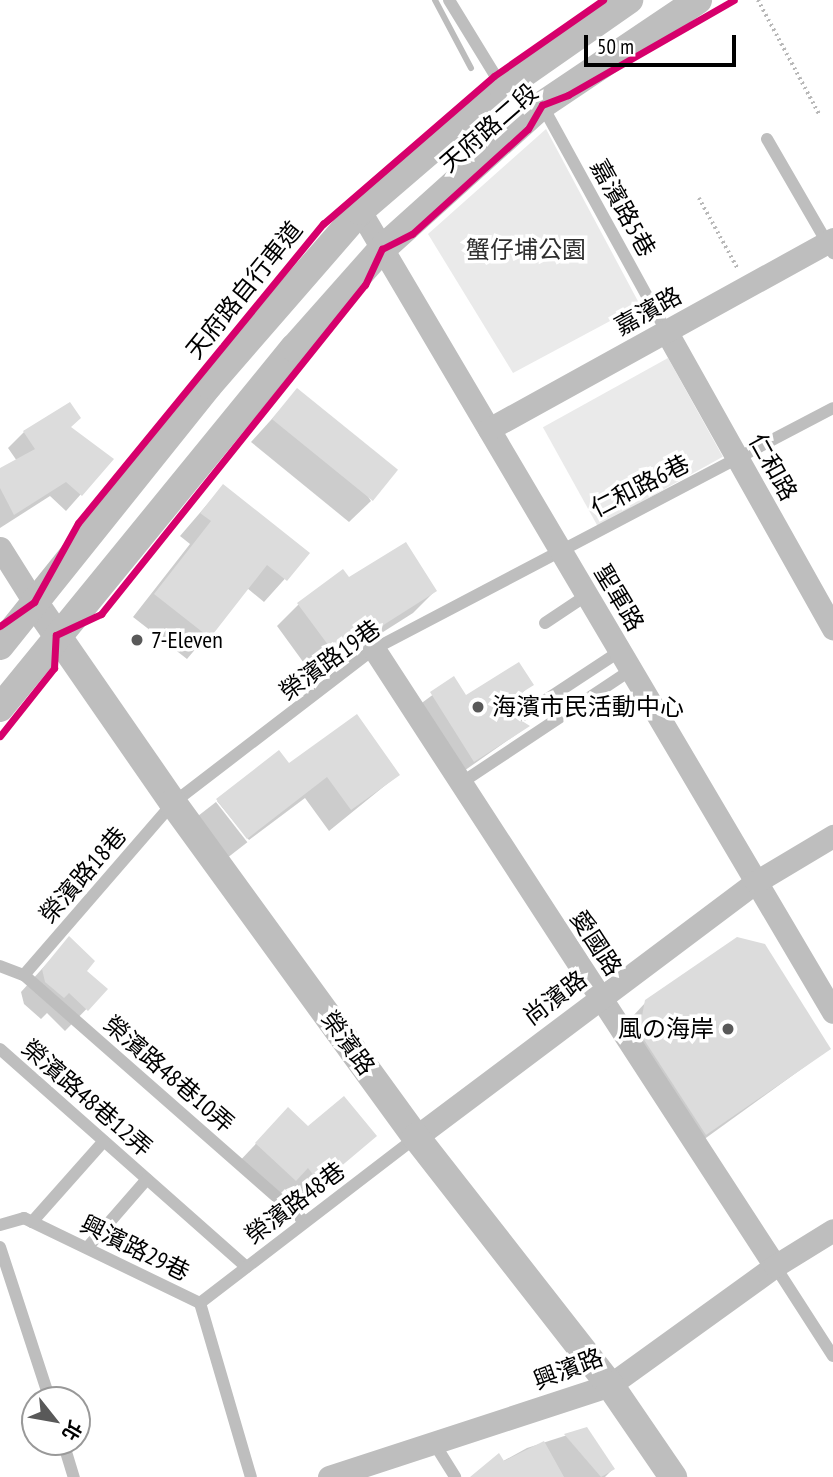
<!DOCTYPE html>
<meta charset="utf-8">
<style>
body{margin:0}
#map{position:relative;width:833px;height:1477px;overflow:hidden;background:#fff;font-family:"PT Sans Narrow","Noto Sans TC","Noto Sans JP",sans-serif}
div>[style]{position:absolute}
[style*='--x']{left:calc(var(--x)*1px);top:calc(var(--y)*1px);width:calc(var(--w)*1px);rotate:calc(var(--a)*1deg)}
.green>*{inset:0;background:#eaeaea;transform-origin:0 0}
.shadow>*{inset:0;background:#0003;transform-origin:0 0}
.stream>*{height:6px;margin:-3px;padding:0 3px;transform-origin:3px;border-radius:3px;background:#bcbcbc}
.building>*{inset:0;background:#dcdcdc;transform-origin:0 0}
.path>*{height:3.5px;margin-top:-1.75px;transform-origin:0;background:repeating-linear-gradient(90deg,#b8b8b8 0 2px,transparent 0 5.5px)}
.service>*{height:12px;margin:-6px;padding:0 6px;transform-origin:6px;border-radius:6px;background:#bebebe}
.minor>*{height:23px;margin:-11.5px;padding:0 11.5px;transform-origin:11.5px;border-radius:11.5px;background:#bebebe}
.tertiary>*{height:28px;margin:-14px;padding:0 14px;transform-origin:14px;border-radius:14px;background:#bebebe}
.cycleway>*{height:7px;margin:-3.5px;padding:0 3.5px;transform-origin:3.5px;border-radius:3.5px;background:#d6006c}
.dots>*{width:19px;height:19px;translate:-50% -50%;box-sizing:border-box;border:4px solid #fff;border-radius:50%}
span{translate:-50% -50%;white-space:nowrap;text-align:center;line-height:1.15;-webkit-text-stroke:7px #fff;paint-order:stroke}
.street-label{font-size:24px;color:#000}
.park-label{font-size:24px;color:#2f2f2f}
.poi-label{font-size:24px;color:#000}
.left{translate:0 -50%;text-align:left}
.right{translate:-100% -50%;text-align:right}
.north{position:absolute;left:21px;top:1386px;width:70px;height:70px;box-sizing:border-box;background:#fff;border:2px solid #999;border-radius:50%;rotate:121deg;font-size:19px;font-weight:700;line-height:28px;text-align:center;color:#000}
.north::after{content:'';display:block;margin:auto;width:24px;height:32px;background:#595959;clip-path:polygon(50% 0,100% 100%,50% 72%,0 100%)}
.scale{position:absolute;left:584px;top:35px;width:152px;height:32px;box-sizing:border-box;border:4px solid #000;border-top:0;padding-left:9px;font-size:21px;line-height:24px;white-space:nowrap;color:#000;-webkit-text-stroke:5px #fff;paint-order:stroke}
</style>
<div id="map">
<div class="green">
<div style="clip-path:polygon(546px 129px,640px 305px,513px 373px,428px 234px)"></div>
<div style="left:668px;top:358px;width:113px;height:143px;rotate:61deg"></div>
</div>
<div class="shadow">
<div style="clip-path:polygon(298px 390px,371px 501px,349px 522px,251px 442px)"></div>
<div style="clip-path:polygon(70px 404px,69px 428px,112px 459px,66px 511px,50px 496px,0 528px,0 470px,17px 461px,8px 448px,24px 432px)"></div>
<div style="clip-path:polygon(223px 486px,308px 553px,264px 602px,247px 588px,187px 659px,133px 617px,190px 544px,180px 536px)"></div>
<div style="clip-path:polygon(349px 579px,435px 591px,413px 613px,361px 646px,317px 681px,277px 626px,298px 605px)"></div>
<div style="clip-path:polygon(454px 679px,466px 698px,532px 684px,513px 701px,517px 708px,513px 720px,527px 727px,461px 773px,419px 705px)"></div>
<div style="clip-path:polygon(279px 753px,289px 766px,398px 775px,329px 831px,305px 798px,249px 840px,217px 801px)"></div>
<div style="left:216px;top:802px;width:51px;height:29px;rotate:52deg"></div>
<div style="clip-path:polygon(69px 939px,85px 971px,106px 989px,65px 1031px,47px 1013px,41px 1019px,24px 1004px,21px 992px)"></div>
<div style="clip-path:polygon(646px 1002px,829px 1049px,692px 1148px,626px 1047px,632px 1017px)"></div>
<div style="clip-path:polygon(308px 1128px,375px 1136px,297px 1204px,285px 1189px,273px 1201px,235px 1166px,267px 1132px)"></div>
<div style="clip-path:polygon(586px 1429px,613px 1469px,605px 1477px,474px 1477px,527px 1448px)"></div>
</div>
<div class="stream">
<div style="--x:435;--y:0;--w:77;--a:62.1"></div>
</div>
<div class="building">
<div style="left:297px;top:388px;width:130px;height:40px;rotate:39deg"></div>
<div style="clip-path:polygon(70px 402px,81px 418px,71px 427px,114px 459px,82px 496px,66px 482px,14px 515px,0 488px,0 468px,35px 449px,23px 431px)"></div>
<div style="clip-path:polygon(223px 484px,310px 553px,287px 581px,267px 565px,210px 638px,154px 594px,211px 521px,200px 513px)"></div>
<div style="clip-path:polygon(406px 542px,437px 591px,385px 624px,340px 661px,297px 603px,343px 569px,349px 577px)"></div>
<div style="clip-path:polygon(519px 662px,534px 685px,513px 698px,519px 707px,514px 716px,530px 726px,474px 762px,430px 692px,454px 676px,466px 695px)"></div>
<div style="clip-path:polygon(357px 714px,400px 775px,351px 810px,327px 777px,247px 839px,216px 799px,279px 750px,289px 763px)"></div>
<div style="clip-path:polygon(69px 936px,95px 961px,87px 971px,108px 989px,88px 1011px,69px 993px,64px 998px,45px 982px,42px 969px)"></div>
<div style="clip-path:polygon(737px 937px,765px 944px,831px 1049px,706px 1135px,639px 1032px,645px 1000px)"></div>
<div style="clip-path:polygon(344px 1096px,377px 1136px,320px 1184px,308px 1168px,296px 1181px,255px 1143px,288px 1107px,308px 1126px)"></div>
<div style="clip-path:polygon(587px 1427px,615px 1469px,601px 1477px,564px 1434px)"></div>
<div style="clip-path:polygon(544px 1441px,564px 1477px,470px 1477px,499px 1453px,504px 1461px)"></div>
</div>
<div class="path">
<div style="--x:758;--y:0;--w:129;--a:61.8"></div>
<div style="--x:699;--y:198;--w:81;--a:61.2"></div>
</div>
<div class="service">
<div style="--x:449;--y:0;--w:103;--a:58.5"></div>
<div style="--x:542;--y:105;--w:258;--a:61.2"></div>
<div style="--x:767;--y:139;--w:132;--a:59.9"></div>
<div style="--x:545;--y:623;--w:50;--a:-33.7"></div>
<div style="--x:523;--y:715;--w:116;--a:-33.4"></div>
<div style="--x:461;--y:783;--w:204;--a:-33.6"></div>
<div style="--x:0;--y:966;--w:26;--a:21"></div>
<div style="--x:24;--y:975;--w:374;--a:41.3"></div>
<div style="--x:24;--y:975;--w:228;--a:-49.1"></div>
<div style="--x:173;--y:803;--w:253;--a:-37.5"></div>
<div style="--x:374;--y:649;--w:518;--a:-27.7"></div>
<div style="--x:0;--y:1049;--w:329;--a:41.5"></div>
<div style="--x:32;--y:1222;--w:108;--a:-48.4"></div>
<div style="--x:0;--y:1225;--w:25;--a:-16"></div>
<div style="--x:24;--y:1218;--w:195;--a:25.8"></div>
<div style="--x:200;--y:1303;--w:181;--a:73.7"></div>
<div style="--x:0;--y:1247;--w:161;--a:71.9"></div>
<div style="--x:87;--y:1248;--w:91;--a:-49"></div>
<div style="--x:775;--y:1266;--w:107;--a:57.2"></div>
<div style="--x:200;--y:1303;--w:272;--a:-37.5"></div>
<div style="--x:63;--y:1442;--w:37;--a:73"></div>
<div style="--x:434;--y:1443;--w:40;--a:58"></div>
</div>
<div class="minor">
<div style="--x:360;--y:211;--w:930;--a:59.44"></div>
<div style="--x:666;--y:331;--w:341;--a:60.7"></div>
<div style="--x:489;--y:429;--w:393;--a:-28.9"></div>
<div style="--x:0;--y:548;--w:64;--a:57.8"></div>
<div style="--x:374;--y:649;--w:736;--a:56.98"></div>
<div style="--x:416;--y:1137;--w:425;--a:-36.9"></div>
<div style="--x:756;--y:882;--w:90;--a:-30.9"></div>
<div style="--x:329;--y:1477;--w:296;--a:-18.1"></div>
<div style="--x:610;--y:1385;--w:203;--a:-35.8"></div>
<div style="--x:775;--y:1266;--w:68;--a:-31.8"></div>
</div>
<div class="tertiary">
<div style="--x:34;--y:602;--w:244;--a:55.3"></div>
<div style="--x:173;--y:803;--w:413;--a:54"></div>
<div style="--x:416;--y:1137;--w:315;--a:52"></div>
<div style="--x:610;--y:1385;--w:112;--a:55.6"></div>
<div style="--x:0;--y:646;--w:334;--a:-51.3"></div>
<div style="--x:209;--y:385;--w:230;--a:-49"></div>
<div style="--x:360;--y:211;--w:189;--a:-40.7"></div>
<div style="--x:503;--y:88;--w:154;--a:-34.9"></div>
<div style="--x:0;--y:708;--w:465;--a:-50.8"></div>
<div style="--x:294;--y:348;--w:132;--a:-48.4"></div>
<div style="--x:382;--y:249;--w:215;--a:-42"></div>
<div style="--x:542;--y:105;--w:188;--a:-33.9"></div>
</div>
<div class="cycleway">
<div style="--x:0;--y:626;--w:42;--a:-35.2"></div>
<div style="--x:34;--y:602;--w:90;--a:-60.9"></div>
<div style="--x:78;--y:523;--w:387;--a:-50.7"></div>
<div style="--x:323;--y:224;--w:226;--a:-40.9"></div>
<div style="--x:494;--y:76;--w:133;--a:-34.9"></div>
<div style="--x:0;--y:736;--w:87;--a:-51.5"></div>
<div style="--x:54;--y:668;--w:33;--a:-87"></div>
<div style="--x:56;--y:635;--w:50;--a:-25"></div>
<div style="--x:101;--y:614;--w:422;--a:-51.3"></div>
<div style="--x:365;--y:285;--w:40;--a:-65"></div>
<div style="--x:382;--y:249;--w:34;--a:-27"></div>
<div style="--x:412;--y:234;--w:156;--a:-42.2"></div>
<div style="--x:528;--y:129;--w:28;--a:-60"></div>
<div style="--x:542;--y:105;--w:28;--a:-21"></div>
<div style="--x:568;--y:95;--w:191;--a:-29.8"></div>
</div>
<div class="dots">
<div style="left:137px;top:640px;background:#595959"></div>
<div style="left:478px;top:707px;background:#595959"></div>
<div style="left:728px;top:1029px;background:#595959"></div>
</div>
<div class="street-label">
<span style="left:489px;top:128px;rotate:-41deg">天府路二段</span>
<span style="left:623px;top:208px;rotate:61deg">嘉濱路5巷</span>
<span style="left:244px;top:290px;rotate:-51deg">天府路自行車道</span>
<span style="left:648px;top:311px;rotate:-29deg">嘉濱路</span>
<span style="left:773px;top:467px;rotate:61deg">仁和路</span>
<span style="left:640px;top:486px;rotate:-27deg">仁和路6巷</span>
<span style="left:619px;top:598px;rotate:59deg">聖軍路</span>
<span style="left:330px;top:660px;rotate:-36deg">榮濱路19巷</span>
<span style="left:83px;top:875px;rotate:-49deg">榮濱路18巷</span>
<span style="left:596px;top:943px;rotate:57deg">愛國路</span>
<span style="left:555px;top:998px;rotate:-37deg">尚濱路</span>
<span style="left:348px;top:1043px;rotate:54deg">榮濱路</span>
<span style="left:169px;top:1074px;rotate:41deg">榮濱路48巷10弄</span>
<span style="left:87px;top:1098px;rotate:41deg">榮濱路48巷12弄</span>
<span style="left:295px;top:1203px;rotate:-37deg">榮濱路48巷</span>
<span style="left:135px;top:1248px;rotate:26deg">興濱路29巷</span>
<span style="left:568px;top:1369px;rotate:-21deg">興濱路</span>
</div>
<div class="park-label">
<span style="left:526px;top:250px">蟹仔埔公園</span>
</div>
<div class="poi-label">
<span class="left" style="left:151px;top:640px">7-Eleven</span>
<span class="left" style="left:492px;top:707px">海濱市民活動中心</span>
<span class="right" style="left:714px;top:1029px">風の海岸</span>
</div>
<div class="north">北</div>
<div class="scale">50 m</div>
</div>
